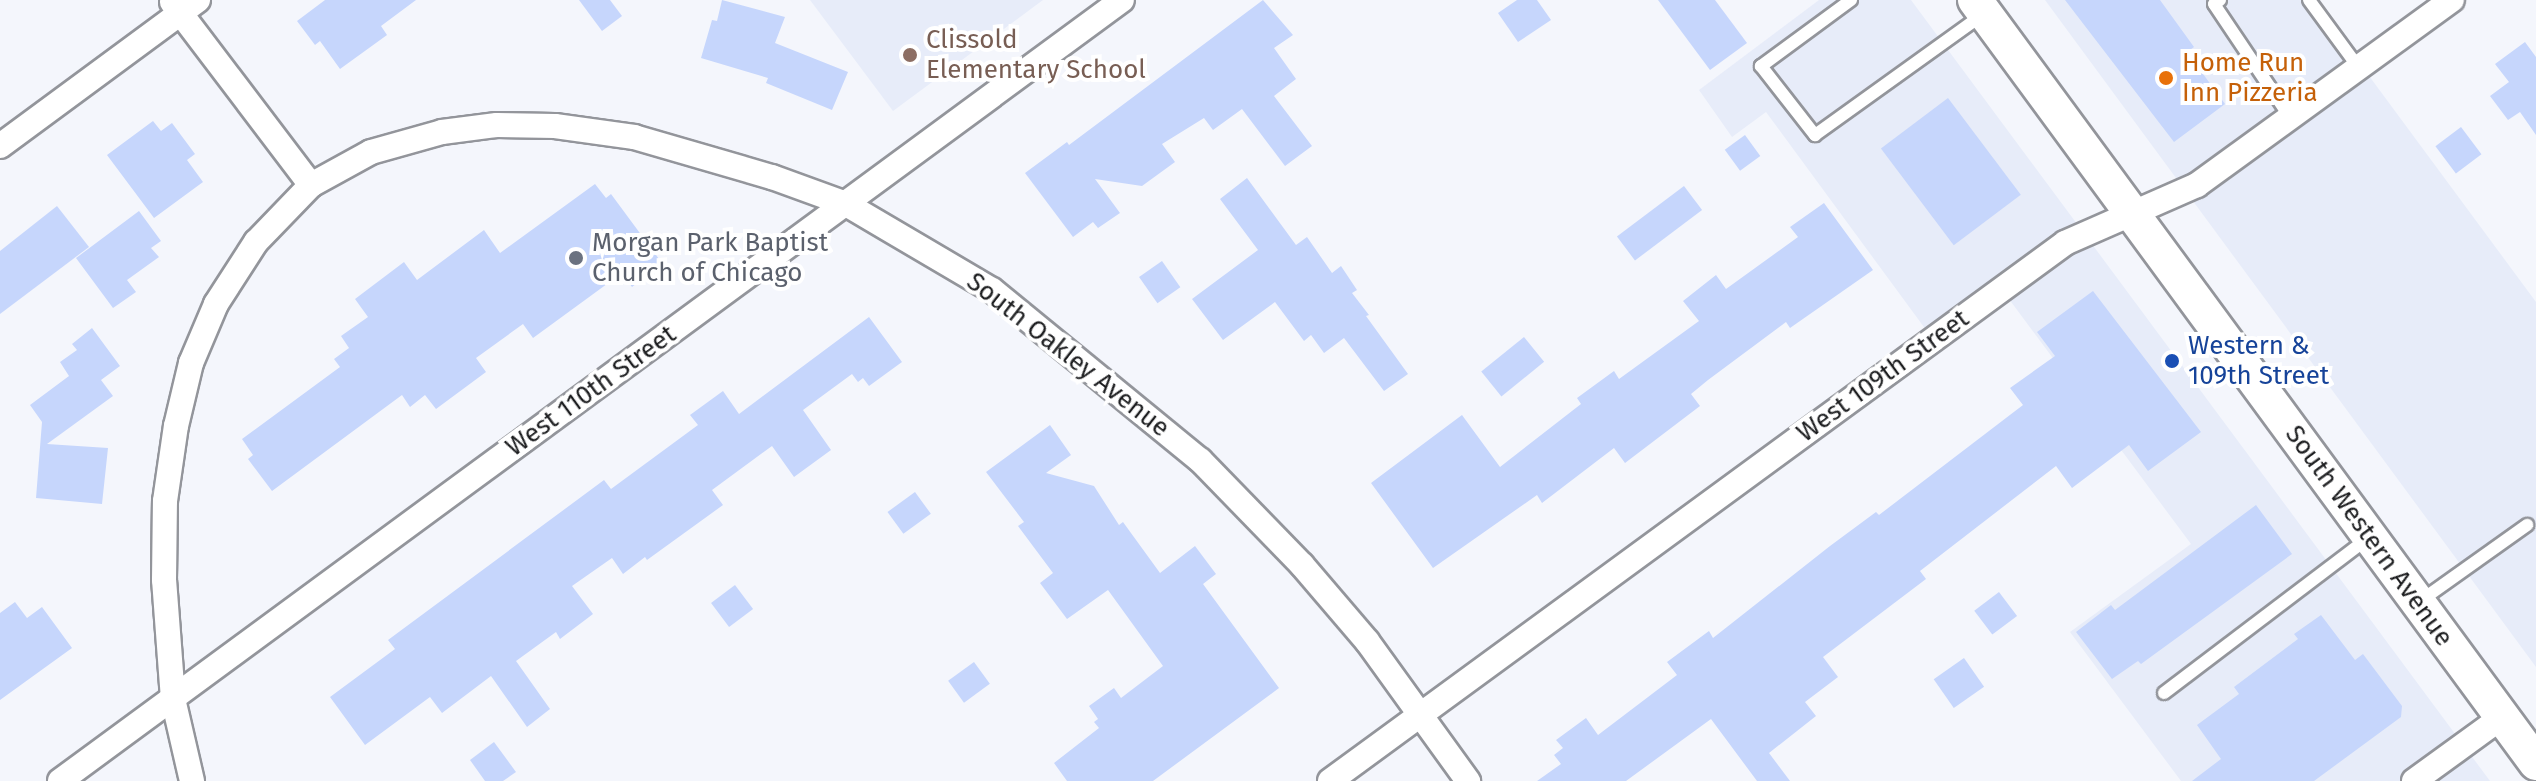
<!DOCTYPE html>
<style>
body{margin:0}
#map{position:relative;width:2536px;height:781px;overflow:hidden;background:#f4f6fc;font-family:"Fira Sans",sans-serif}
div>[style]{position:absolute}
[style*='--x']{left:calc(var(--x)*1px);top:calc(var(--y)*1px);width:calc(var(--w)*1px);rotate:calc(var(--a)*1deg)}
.built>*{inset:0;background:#e7ecf9}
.building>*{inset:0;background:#c6d6fc;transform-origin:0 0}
.roads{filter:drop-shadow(2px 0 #93959b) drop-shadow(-2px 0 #93959b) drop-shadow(0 2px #93959b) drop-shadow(0 -2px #93959b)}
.service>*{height:12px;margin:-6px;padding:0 6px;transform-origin:6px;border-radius:6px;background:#fff}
.minor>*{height:24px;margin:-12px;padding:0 12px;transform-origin:12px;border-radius:12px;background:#fff}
.secondary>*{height:34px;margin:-17px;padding:0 17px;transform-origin:17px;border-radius:17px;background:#fff}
.dots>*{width:22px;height:22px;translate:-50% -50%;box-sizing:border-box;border:4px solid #fff;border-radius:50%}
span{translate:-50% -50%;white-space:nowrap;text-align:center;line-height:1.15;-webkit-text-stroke:8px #fff;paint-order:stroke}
.education-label{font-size:26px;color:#785e54}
.left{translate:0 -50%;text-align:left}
.food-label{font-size:26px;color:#c56008}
.worship-label{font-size:26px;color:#5b616d}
.transit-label{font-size:26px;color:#164399}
.street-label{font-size:26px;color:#1c1d1f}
</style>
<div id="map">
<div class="built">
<div style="clip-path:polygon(810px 0,1043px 0,893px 111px)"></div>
<div style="clip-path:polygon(1819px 0,1911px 0,2490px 781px,2181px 781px,2070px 632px,2191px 544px,2000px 287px,1932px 338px,1766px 112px,1732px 137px,1699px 90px)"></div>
<div style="clip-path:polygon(2045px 0,2313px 0,2536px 302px,2536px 667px)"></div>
</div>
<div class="building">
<div style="clip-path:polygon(325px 0,416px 0,381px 26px,387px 35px,340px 69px,320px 41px,315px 45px,297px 21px)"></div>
<div style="clip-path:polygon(579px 0,610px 0,622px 16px,602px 31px)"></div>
<div style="clip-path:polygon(722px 0,785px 17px,775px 43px,848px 72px,832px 110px,766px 83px,768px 78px,701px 58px,712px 20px,717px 21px)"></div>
<div style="clip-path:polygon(1263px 0,1293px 35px,1274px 48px,1296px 79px,1274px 96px,1312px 146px,1285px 166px,1242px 109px,1213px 130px,1204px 118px,1162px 144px,1175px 162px,1142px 186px,1095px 179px,1120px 213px,1098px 228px,1093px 222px,1073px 237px,1025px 173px,1067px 142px,1069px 145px)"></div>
<div style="clip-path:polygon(1517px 0,1537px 0,1551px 20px,1518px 42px,1498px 13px)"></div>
<div style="clip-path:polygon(1658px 0,1715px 0,1747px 43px,1710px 70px)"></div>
<div style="clip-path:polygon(2065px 0,2160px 0,2194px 47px,2187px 52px,2225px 104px,2174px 142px)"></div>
<div style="clip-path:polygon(2525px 42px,2536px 57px,2536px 135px,2520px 112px,2508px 120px,2490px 96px,2509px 82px,2495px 64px)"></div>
<div style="left:1948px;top:98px;width:121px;height:84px;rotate:53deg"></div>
<div style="clip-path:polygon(153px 121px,161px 131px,172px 123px,195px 154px,187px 160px,203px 182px,154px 218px,107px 155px)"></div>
<div style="left:2461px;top:127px;width:34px;height:32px;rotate:53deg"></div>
<div style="left:1745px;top:135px;width:26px;height:25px;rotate:54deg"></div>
<div style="clip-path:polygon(1247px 178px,1296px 245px,1307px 237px,1332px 273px,1341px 266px,1357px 290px,1352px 293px,1369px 315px,1366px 316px,1408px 374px,1384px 391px,1344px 338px,1324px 353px,1311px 335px,1304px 341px,1275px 302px,1223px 340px,1192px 299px,1258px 250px,1220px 199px)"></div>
<div style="clip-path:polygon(595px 184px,606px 198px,611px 194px,662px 263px,632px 287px,622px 273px,533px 338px,523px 324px,476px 358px,486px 372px,436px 409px,425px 395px,410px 407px,402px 395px,272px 491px,248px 459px,253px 455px,242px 439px,340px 367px,334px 359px,349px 348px,341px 336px,368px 317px,355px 299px,404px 262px,417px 280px,484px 230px,500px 253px)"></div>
<div style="left:1684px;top:186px;width:30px;height:84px;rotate:53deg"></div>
<div style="clip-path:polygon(1824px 203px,1873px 270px,1790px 328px,1786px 322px,1708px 380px,1691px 394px,1700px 406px,1625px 463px,1614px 448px,1542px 503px,1537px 495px,1433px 568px,1371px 483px,1462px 415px,1500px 467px,1581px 404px,1577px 398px,1614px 371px,1619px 379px,1699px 321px,1683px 301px,1716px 275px,1726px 289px,1798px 237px,1790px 227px)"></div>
<div style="clip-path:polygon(57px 206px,89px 247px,0 314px,0 251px)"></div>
<div style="clip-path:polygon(139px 211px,161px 241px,151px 248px,159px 257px,127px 280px,136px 292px,113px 308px,76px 258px)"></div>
<div style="left:1162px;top:261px;width:32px;height:28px;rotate:55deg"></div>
<div style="clip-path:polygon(2093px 291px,2201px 432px,2148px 471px,2129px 445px,2072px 488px,2056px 466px,1920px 571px,1926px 579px,1823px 657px,1838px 677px,1805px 702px,1816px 716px,1769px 753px,1790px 781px,1757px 781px,1711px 719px,1626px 781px,1537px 781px,1561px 764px,1554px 755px,1563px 748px,1556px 740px,1586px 718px,1598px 735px,1677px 675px,1667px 662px,1709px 631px,1713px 638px,1830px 546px,1876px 512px,1879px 515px,2023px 405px,2010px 388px,2055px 356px,2037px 332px)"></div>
<div style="clip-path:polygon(869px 317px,902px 362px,869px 386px,863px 378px,858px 382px,852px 374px,803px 410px,831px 450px,794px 477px,772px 446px,712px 490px,723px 505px,647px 560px,645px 557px,623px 574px,612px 558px,572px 586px,593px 614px,560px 639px,556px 632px,516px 661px,550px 709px,527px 727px,491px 676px,442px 713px,430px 697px,365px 745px,330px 697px,395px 649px,388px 640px,604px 480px,611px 489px,698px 425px,690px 415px,723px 391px,739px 414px)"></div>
<div style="clip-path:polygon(92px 328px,120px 366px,101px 380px,113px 396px,47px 444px,108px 448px,102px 504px,36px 498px,42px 422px,30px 405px,69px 376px,60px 362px,77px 350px,72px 344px)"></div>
<div style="left:1524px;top:337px;width:32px;height:55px;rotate:51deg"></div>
<div style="clip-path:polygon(1050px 425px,1071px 455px,1046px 473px,1094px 486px,1119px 525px,1123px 522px,1160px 573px,1195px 546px,1216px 574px,1203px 584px,1279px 688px,1153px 781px,1067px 781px,1054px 763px,1099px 728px,1094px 722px,1098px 719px,1089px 706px,1114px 688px,1121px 698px,1163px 666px,1108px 590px,1067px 619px,1040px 583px,1053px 573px,1018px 526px,1024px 522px,986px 472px)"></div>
<div style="left:915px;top:492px;width:27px;height:34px;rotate:54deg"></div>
<div style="clip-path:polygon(2256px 505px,2292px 554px,2141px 664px,2138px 661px,2112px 679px,2076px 632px,2111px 605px,2115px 610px)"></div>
<div style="left:735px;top:585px;width:30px;height:30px;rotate:53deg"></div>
<div style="left:1999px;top:592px;width:30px;height:31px;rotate:53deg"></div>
<div style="clip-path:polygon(15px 602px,27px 618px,42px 607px,72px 648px,0 700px,0 613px)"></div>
<div style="clip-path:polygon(2321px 615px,2355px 660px,2363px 654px,2402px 706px,2401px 717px,2314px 781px,2192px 781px,2221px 759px,2197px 725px,2239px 694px,2234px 687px,2298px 639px,2294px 634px)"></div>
<div style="left:1964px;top:658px;width:35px;height:37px;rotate:55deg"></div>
<div style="left:974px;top:662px;width:27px;height:32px;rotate:54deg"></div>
<div style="clip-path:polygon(494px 742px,516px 772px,503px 781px,485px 781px,470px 760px)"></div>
</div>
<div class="roads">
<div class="service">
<div style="--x:1851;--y:0;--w:112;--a:143.7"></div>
<div style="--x:1761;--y:66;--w:88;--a:52"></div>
<div style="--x:1815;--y:135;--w:206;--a:-35.7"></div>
<div style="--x:2220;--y:0;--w:7;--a:146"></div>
<div style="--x:2214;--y:4;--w:136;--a:56.1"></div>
<div style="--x:2309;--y:0;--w:84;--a:53.7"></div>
<div style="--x:2419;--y:602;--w:133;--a:-35.5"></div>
<div style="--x:2164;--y:693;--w:255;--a:-37.2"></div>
</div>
<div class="minor">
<div style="--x:172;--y:2;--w:230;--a:52.8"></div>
<div style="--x:0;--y:146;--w:246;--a:-36.4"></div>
<div style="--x:60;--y:781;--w:1318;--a:-36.33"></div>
<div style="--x:192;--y:781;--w:84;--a:-103"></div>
<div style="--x:173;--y:699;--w:119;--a:-94.3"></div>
<div style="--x:164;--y:580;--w:79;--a:-89.3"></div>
<div style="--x:165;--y:501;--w:76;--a:-81.7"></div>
<div style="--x:176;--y:426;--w:65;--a:-76.6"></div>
<div style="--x:191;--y:363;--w:64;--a:-67"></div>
<div style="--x:216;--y:304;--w:74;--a:-57.2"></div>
<div style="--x:256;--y:242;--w:79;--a:-46"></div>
<div style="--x:311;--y:185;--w:68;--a:-28.8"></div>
<div style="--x:371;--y:152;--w:74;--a:-15.7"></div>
<div style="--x:442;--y:132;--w:55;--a:-7.3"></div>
<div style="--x:497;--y:125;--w:58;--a:1"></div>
<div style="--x:555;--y:126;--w:80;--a:7.9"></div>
<div style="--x:634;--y:137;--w:144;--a:16.2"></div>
<div style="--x:772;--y:177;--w:79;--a:20"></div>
<div style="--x:846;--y:204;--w:169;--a:30.5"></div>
<div style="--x:992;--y:290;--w:269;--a:39.3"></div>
<div style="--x:1200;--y:460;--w:146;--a:45.8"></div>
<div style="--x:1302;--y:565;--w:100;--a:49.5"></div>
<div style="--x:1367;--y:641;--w:173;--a:54.2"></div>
<div style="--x:1330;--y:781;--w:911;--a:-36.2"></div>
<div style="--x:2065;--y:243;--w:144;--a:-23.7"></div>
<div style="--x:2197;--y:185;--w:315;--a:-36"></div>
<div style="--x:2414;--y:781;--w:109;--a:-36"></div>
</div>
<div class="secondary">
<div style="--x:1975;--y:0;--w:947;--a:53.67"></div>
</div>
</div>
<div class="dots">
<div style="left:910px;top:55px;background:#8d6e63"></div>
<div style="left:2166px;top:78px;background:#e8710a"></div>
<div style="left:576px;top:258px;background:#6b7280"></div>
<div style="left:2172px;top:361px;background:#1a4fb4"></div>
</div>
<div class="education-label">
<span class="left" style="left:926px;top:55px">Clissold<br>Elementary School</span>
</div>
<div class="food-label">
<span class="left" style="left:2182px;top:78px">Home Run<br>Inn Pizzeria</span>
</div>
<div class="worship-label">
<span class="left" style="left:592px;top:258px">Morgan Park Baptist<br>Church of Chicago</span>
</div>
<div class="transit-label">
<span class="left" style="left:2188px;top:361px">Western &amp;<br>109th Street</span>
</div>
<div class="street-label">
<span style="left:1068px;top:355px;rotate:38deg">South Oakley Avenue</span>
<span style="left:1883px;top:376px;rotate:-36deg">West 109th Street</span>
<span style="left:591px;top:391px;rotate:-36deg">West 110th Street</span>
<span style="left:2369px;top:536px;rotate:54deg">South Western Avenue</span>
</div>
</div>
